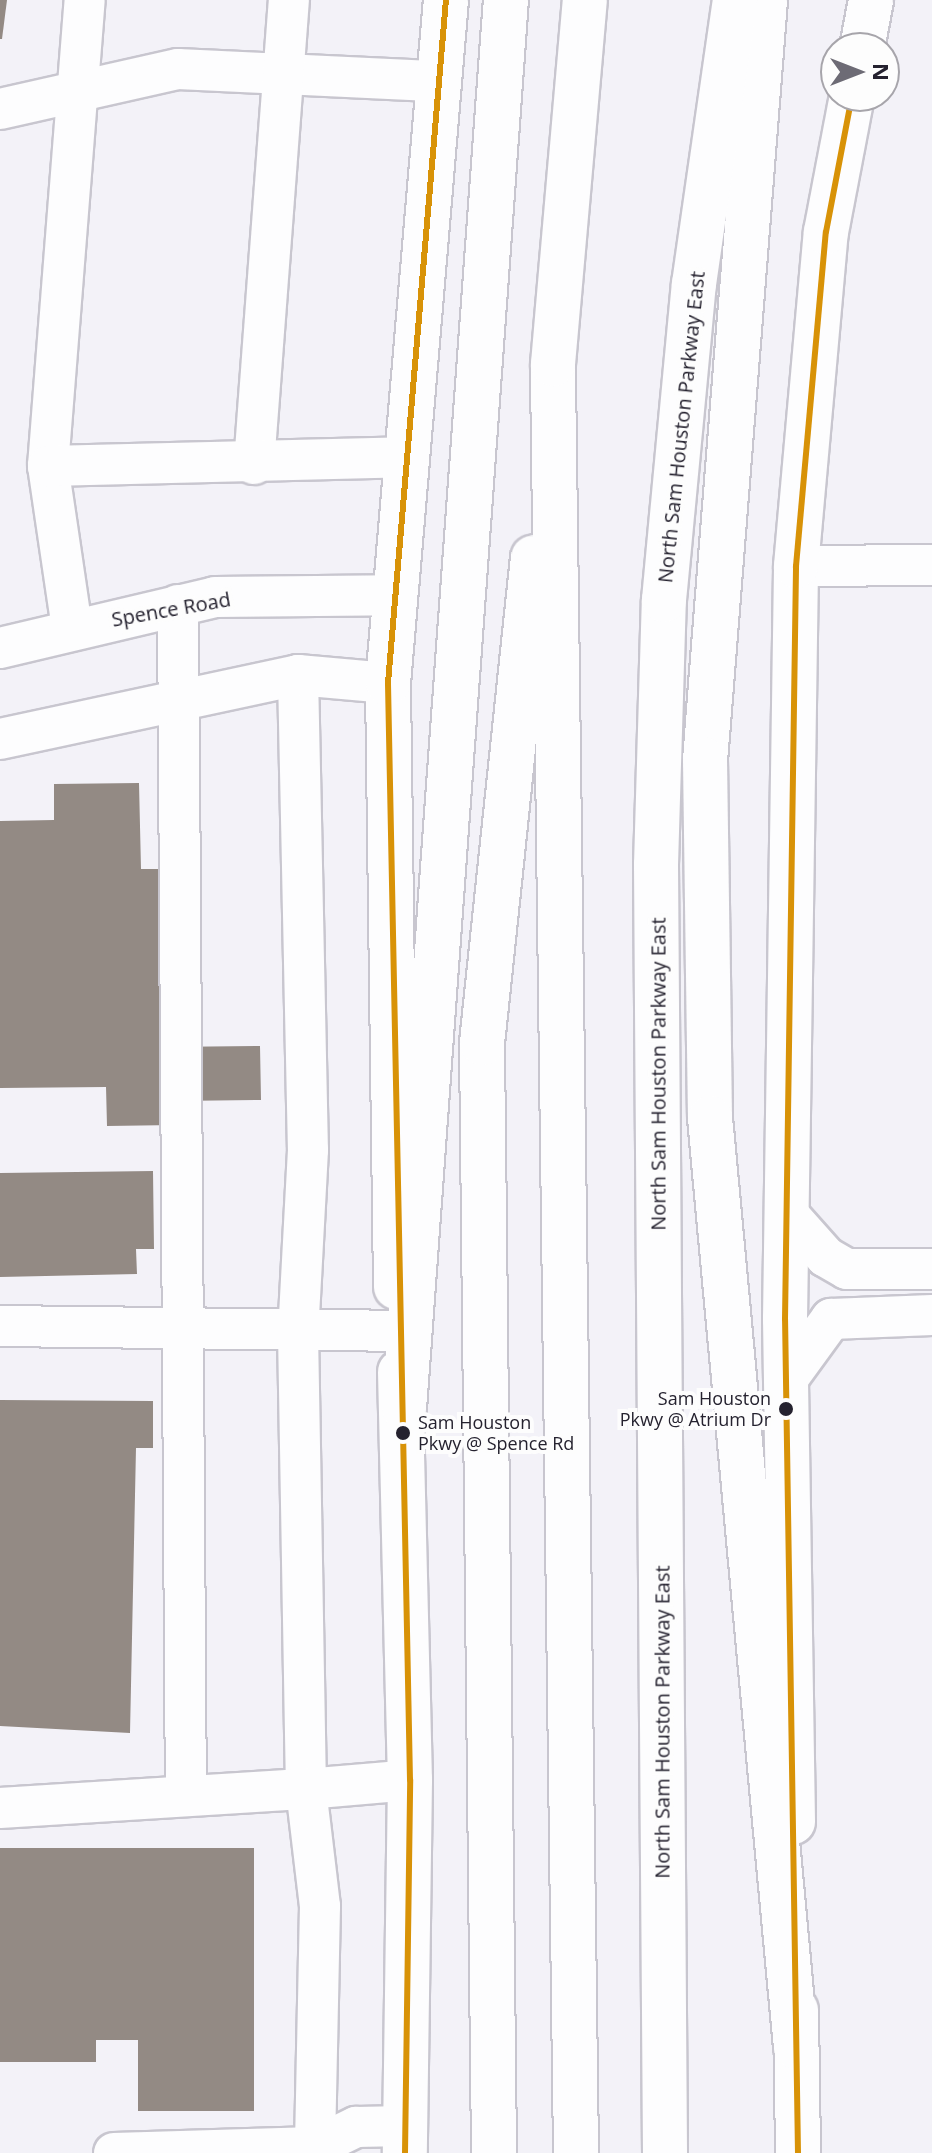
<!DOCTYPE html>
<style>
body{margin:0}
#map{position:relative;width:932px;height:2153px;overflow:hidden;background:#f3f2f8;font-family:"Open Sans",sans-serif}
div>[style]{position:absolute}
[style*='--x']{left:calc(var(--x)*1px);top:calc(var(--y)*1px);width:calc(var(--w)*1px);rotate:calc(var(--a)*1deg)}
.building>*{inset:0;background:#938a84}
.roads{filter:drop-shadow(2px 0 #c8c6cf) drop-shadow(-2px 0 #c8c6cf) drop-shadow(0 2px #c8c6cf) drop-shadow(0 -2px #c8c6cf)}
.minor>*{height:40px;margin:-20px;padding:0 20px;transform-origin:20px;border-radius:20px;background:#fdfdfe}
.major>*{height:44px;margin:-22px;padding:0 22px;transform-origin:22px;border-radius:22px;background:#fdfdfe}
.highway>*{height:44px;margin:-22px;padding:0 22px;transform-origin:22px;border-radius:22px;background:#fdfdfe}
.bus-1>*{height:6px;margin:-3px;padding:0 3px;transform-origin:3px;border-radius:3px;background:#d89207}
.dots>*{width:22px;height:22px;translate:-50% -50%;box-sizing:border-box;border:4px solid #fdfdfd;border-radius:50%}
span{translate:-50% -50%;white-space:nowrap;text-align:center;line-height:1.15;-webkit-text-stroke:8px #fdfdfd;paint-order:stroke}
.bus-label{font-size:18px;color:#25222f}
.right{translate:-100% -50%;text-align:right}
.left{translate:0 -50%;text-align:left}
.street-label{font-size:20px;color:#25222f}
.north{position:absolute;left:820px;top:32px;width:80px;height:80px;box-sizing:border-box;background:#fdfdfd;border:2px solid #a7a5ab;border-radius:50%;rotate:90deg;font-size:22px;font-weight:700;line-height:32px;text-align:center;color:#25222f}
.north::after{content:'';display:block;margin:auto;width:28px;height:36px;background:#6d6b75;clip-path:polygon(50% 0,100% 100%,50% 72%,0 100%)}
</style>
<div id="map">
<div class="building">
<div style="clip-path:polygon(0 0,7px 0,2px 39px,0 39px)"></div>
<div style="clip-path:polygon(139px 783px,141px 869px,161px 869px,164px 1047px,260px 1046px,261px 1100px,175px 1101px,175px 1125px,107px 1126px,106px 1087px,0 1088px,0 821px,54px 820px,54px 784px)"></div>
<div style="clip-path:polygon(153px 1171px,154px 1249px,136px 1249px,137px 1274px,0 1277px,0 1173px)"></div>
<div style="clip-path:polygon(0 1400px,153px 1401px,153px 1448px,136px 1448px,130px 1733px,0 1726px)"></div>
<div style="clip-path:polygon(0 1848px,254px 1848px,254px 2111px,138px 2111px,138px 2040px,96px 2040px,96px 2062px,0 2062px)"></div>
</div>
<div class="roads">
<div class="minor">
<div style="--x:0;--y:109;--w:182;--a:-12.7"></div>
<div style="--x:178;--y:69;--w:259;--a:2.7"></div>
<div style="--x:254;--y:464;--w:465;--a:-85.7"></div>
<div style="--x:48;--y:466;--w:467;--a:-85.5"></div>
<div style="--x:796;--y:566;--w:136;--a:-0.4"></div>
<div style="--x:178;--y:605;--w:1191;--a:89.62"></div>
<div style="--x:72;--y:628;--w:164;--a:-98.4"></div>
<div style="--x:48;--y:466;--w:357;--a:-1.4"></div>
<div style="--x:0;--y:648;--w:221;--a:-13.3"></div>
<div style="--x:215;--y:597;--w:178;--a:-0.6"></div>
<div style="--x:298;--y:675;--w:475;--a:88.8"></div>
<div style="--x:308;--y:1150;--w:182;--a:93.1"></div>
<div style="--x:298;--y:1332;--w:457;--a:89"></div>
<div style="--x:306;--y:1789;--w:104;--a:-4.9"></div>
<div style="--x:0;--y:739;--w:305;--a:-12.1"></div>
<div style="--x:298;--y:675;--w:90;--a:5.1"></div>
<div style="--x:786;--y:1212;--w:60;--a:48.4"></div>
<div style="--x:826;--y:1257;--w:24;--a:30"></div>
<div style="--x:847;--y:1269;--w:85;--a:0"></div>
<div style="--x:0;--y:1326;--w:396;--a:0.7"></div>
<div style="--x:786;--y:1381;--w:77;--a:-54"></div>
<div style="--x:831;--y:1319;--w:101;--a:-2.3"></div>
<div style="--x:0;--y:1808;--w:307;--a:-3.6"></div>
<div style="--x:306;--y:1789;--w:118;--a:83.2"></div>
<div style="--x:320;--y:1906;--w:241;--a:91.2"></div>
<div style="--x:114;--y:2153;--w:201;--a:-1.7"></div>
<div style="--x:315;--y:2147;--w:46;--a:-26"></div>
<div style="--x:356;--y:2127;--w:49;--a:-1.2"></div>
</div>
<div class="major">
<div style="--x:862;--y:48;--w:49;--a:-79.4"></div>
<div style="--x:396;--y:1287;--w:604;--a:-90.76"></div>
<div style="--x:388;--y:683;--w:685;--a:-85.15"></div>
<div style="--x:400;--y:1372;--w:408;--a:88.6"></div>
<div style="--x:410;--y:1780;--w:373;--a:90.8"></div>
<div style="--x:793;--y:1822;--w:503;--a:-90.91"></div>
<div style="--x:785;--y:1319;--w:753;--a:-89.16"></div>
<div style="--x:796;--y:566;--w:335;--a:-84.9"></div>
<div style="--x:826;--y:232;--w:138;--a:-79.2"></div>
<div style="--x:796;--y:2010;--w:143;--a:89.2"></div>
</div>
<div class="highway">
<div style="--x:765;--y:0;--w:762;--a:94.51"></div>
<div style="--x:705;--y:760;--w:358;--a:89.2"></div>
<div style="--x:710;--y:1118;--w:933;--a:84.71"></div>
<div style="--x:404;--y:1408;--w:1412;--a:-85.86"></div>
<div style="--x:494;--y:2153;--w:1110;--a:-90.62"></div>
<div style="--x:482;--y:1043;--w:488;--a:-84"></div>
<div style="--x:576;--y:2153;--w:1789;--a:-90.74"></div>
<div style="--x:553;--y:364;--w:365;--a:-85"></div>
<div style="--x:665;--y:2153;--w:1288;--a:-90.4"></div>
<div style="--x:656;--y:865;--w:265;--a:-88.3"></div>
<div style="--x:664;--y:600;--w:317;--a:-84.6"></div>
<div style="--x:694;--y:284;--w:287;--a:-81.8"></div>
</div>
</div>
<div class="bus-1">
<div style="--x:405;--y:2153;--w:373;--a:-89.2"></div>
<div style="--x:410;--y:1780;--w:1097;--a:-91.15"></div>
<div style="--x:388;--y:683;--w:685;--a:-85.15"></div>
<div style="--x:798;--y:2153;--w:834;--a:-90.89"></div>
<div style="--x:785;--y:1319;--w:753;--a:-89.16"></div>
<div style="--x:796;--y:566;--w:335;--a:-84.9"></div>
<div style="--x:826;--y:232;--w:138;--a:-79.2"></div>
</div>
<div class="dots">
<div style="left:786px;top:1409px;background:#25222f"></div>
<div style="left:403px;top:1433px;background:#25222f"></div>
</div>
<div class="bus-label">
<span class="right" style="left:771px;top:1409px">Sam Houston<br>Pkwy @ Atrium Dr</span>
<span class="left" style="left:418px;top:1433px">Sam Houston<br>Pkwy @ Spence Rd</span>
</div>
<div class="street-label">
<span style="left:681px;top:427px;rotate:-84deg">North Sam Houston Parkway East</span>
<span style="left:171px;top:609px;rotate:-10deg">Spence Road</span>
<span style="left:658px;top:1074px;rotate:-90deg">North Sam Houston Parkway East</span>
<span style="left:662px;top:1722px;rotate:-90deg">North Sam Houston Parkway East</span>
</div>
<div class="north">N</div>
</div>
